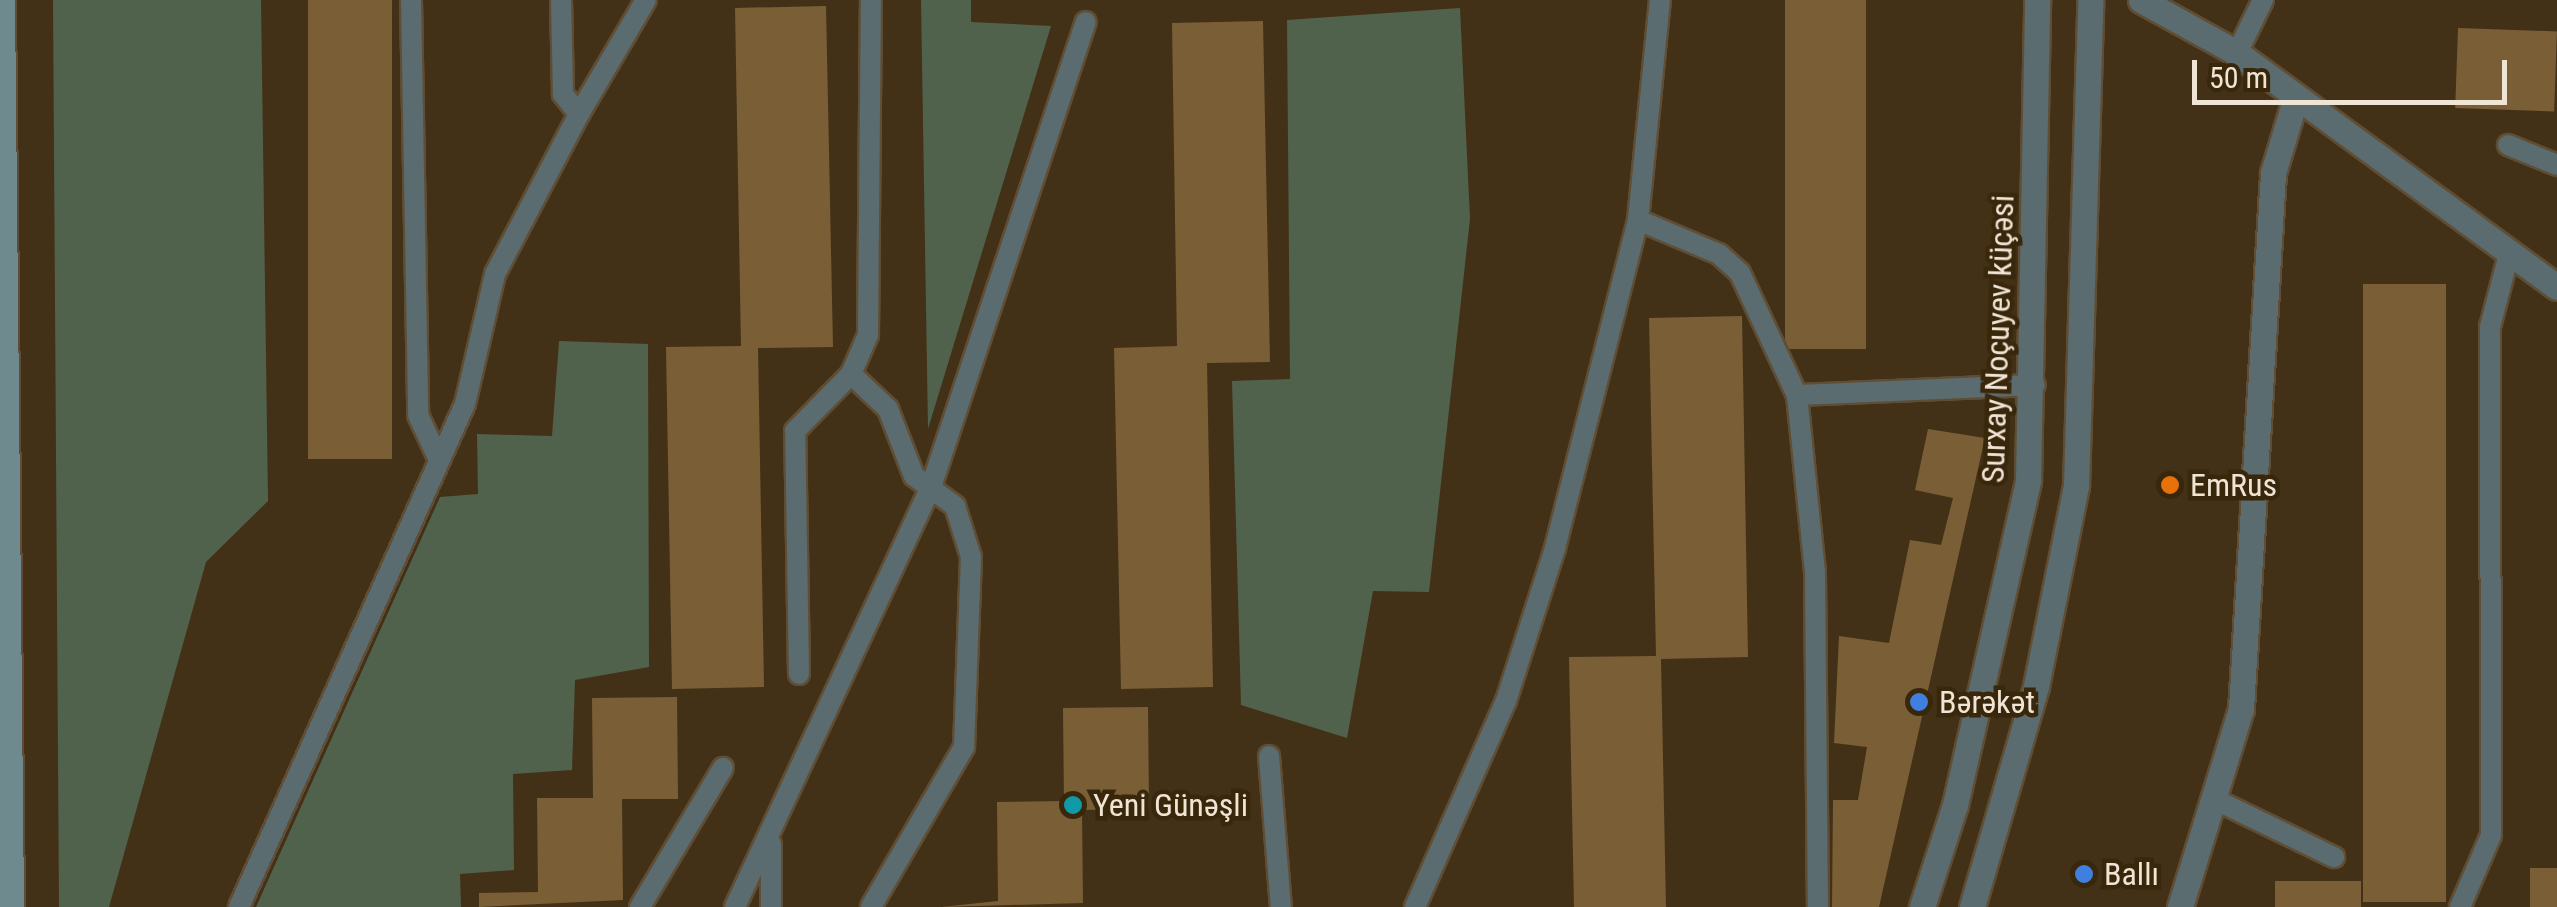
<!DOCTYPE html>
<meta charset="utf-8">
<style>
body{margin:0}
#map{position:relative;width:2557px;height:907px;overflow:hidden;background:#433117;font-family:"Roboto Condensed",sans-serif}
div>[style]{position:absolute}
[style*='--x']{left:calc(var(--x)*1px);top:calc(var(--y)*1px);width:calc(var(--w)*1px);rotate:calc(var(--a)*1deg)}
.green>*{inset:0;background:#51624c}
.building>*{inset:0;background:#7a5f36;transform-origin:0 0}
.roads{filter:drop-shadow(2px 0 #5f4e35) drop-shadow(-2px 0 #5f4e35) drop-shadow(0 2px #5f4e35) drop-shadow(0 -2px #5f4e35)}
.service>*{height:20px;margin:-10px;padding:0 10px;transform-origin:10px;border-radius:10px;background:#5a6c6f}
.minor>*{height:25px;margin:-12.5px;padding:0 12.5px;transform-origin:12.5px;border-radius:12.5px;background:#5a6c6f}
.tertiary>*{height:25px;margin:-12.5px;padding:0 12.5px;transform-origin:12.5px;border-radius:12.5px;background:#5a6c6f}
.secondary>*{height:25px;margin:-12.5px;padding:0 12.5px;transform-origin:12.5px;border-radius:12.5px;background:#6e8a8f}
.dots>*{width:28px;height:28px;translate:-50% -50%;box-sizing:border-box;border:5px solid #39270c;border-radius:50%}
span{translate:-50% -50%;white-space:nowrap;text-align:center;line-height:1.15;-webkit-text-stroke:9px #39270c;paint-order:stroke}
.street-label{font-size:32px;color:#f0e4d5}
.poi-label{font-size:32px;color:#f0e4d5}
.left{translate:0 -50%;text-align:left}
.scale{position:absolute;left:2192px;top:60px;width:315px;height:45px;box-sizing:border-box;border:5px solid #f0e4d5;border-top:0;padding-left:12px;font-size:30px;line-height:35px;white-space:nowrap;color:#f0e4d5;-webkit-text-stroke:8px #39270c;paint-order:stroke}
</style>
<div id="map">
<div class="green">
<div style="clip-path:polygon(53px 0,261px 0,268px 501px,206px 562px,109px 907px,59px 907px)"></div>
<div style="clip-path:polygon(921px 0,971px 0,971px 22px,1051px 26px,928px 429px)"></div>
<div style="clip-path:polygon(1460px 8px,1470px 219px,1429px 592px,1373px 591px,1347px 738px,1241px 705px,1232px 381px,1290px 379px,1287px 20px)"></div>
<div style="clip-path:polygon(559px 341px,648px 344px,649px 667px,575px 680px,572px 770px,513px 774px,514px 870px,460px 874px,461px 907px,256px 907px,440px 497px,478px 494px,477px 434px,552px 436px)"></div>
</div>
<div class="building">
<div style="left:308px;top:0;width:84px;height:459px"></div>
<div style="left:1785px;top:0;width:81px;height:349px"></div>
<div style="clip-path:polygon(826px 6px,833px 347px,758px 348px,764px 687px,672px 689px,666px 347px,741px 346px,735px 8px)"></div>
<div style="clip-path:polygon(1263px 21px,1270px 362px,1207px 363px,1213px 687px,1121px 689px,1114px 348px,1177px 346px,1172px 23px)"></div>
<div style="left:2458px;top:28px;width:99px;height:80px;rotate:2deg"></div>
<div style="left:2363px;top:284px;width:83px;height:618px"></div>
<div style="clip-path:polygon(1742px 316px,1748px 657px,1661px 659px,1666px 907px,1574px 907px,1569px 657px,1656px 656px,1649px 318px)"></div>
<div style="clip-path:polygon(1928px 429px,1985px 438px,1879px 907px,1832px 907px,1833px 800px,1858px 800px,1867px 747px,1834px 743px,1839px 636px,1889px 643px,1910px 540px,1941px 545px,1953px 498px,1915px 490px)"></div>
<div style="clip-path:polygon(677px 697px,678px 799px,622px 799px,623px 900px,479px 907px,479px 893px,538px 892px,537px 798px,593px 798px,592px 698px)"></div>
<div style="clip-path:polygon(1148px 707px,1149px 809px,1082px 810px,1083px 903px,941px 907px,998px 901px,997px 802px,1064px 801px,1063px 708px)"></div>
<div style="left:2530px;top:868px;width:27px;height:39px"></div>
<div style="left:2275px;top:881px;width:86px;height:26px"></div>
</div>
<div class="roads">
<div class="service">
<div style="--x:411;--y:0;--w:415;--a:89"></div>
<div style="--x:418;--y:415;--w:50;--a:65"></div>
<div style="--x:2237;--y:53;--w:59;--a:-63.9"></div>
<div style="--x:579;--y:114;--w:132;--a:-59.6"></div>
<div style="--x:2508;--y:145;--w:53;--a:22.2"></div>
<div style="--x:1638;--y:220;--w:88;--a:22.8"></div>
<div style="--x:1719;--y:254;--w:28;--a:42"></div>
<div style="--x:1740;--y:273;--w:135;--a:65"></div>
<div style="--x:1797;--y:395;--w:178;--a:84.2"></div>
<div style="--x:1815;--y:572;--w:335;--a:89.5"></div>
<div style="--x:851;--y:374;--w:51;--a:43.4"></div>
<div style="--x:888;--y:409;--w:72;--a:68.8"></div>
<div style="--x:914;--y:476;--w:51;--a:36.2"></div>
<div style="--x:955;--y:506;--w:53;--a:72.6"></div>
<div style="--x:971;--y:557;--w:190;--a:92.1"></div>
<div style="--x:964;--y:747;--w:185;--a:120.2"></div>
<div style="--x:1797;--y:395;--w:238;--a:-2.4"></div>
<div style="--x:799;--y:674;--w:243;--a:-90.9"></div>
<div style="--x:795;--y:431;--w:80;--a:-45.5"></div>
<div style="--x:851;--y:374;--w:43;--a:-66.4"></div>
<div style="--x:868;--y:335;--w:335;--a:-89.5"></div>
<div style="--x:1269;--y:756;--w:151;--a:85.5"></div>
<div style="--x:2218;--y:801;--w:129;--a:25.8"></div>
<div style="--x:771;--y:844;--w:63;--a:90"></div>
<div style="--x:239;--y:907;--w:551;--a:-65.81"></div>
<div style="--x:465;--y:404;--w:133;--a:-77"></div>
<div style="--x:495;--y:274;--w:181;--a:-62.3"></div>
<div style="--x:579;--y:114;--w:26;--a:-129"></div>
<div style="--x:563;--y:94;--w:94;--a:-91.2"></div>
<div style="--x:640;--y:907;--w:162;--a:-59.2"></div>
<div style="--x:735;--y:907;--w:463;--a:-65"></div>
<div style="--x:931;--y:487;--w:490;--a:-71.6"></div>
<div style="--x:1415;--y:907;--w:225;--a:-66.2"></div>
<div style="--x:1506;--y:701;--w:161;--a:-72.2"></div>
<div style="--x:1555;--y:548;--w:338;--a:-75.8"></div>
<div style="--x:1638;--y:220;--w:221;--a:-84.3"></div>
<div style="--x:2460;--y:907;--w:78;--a:-66.7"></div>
<div style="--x:2491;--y:835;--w:508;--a:-90.11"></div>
<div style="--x:2490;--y:327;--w:71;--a:-75.4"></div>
</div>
<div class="minor">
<div style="--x:2141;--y:0;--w:110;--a:28.9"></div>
<div style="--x:2237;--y:53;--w:396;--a:36.2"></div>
<div style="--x:2180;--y:907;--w:207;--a:-72.9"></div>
<div style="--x:2241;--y:709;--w:537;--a:-86.58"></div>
<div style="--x:2273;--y:173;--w:79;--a:-73.2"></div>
</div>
<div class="tertiary">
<div style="--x:1922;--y:907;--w:107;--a:-72.1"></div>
<div style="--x:1955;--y:805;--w:333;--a:-77.3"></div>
<div style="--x:2028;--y:480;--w:480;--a:-88.9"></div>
<div style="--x:1972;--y:907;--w:230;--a:-73.8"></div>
<div style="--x:2036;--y:686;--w:204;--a:-78.7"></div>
<div style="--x:2076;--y:486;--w:486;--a:-88.3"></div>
</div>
<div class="secondary">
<div style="--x:2;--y:0;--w:907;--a:89.43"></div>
</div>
</div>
<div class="dots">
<div style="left:2170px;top:485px;background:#e8710a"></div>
<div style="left:1919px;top:702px;background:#3f7fe0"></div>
<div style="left:1073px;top:805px;background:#0f9aa8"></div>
<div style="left:2084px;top:874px;background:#3f7fe0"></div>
</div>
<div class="street-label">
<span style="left:1998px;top:339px;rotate:-88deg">Surxay Noçuyev küçəsi</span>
</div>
<div class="poi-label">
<span class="left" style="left:2190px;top:485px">EmRus</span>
<span class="left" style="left:1939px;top:702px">Bərəkət</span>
<span class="left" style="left:1093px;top:805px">Yeni Günəşli</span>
<span class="left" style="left:2104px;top:874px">Ballı</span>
</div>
<div class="scale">50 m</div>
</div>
